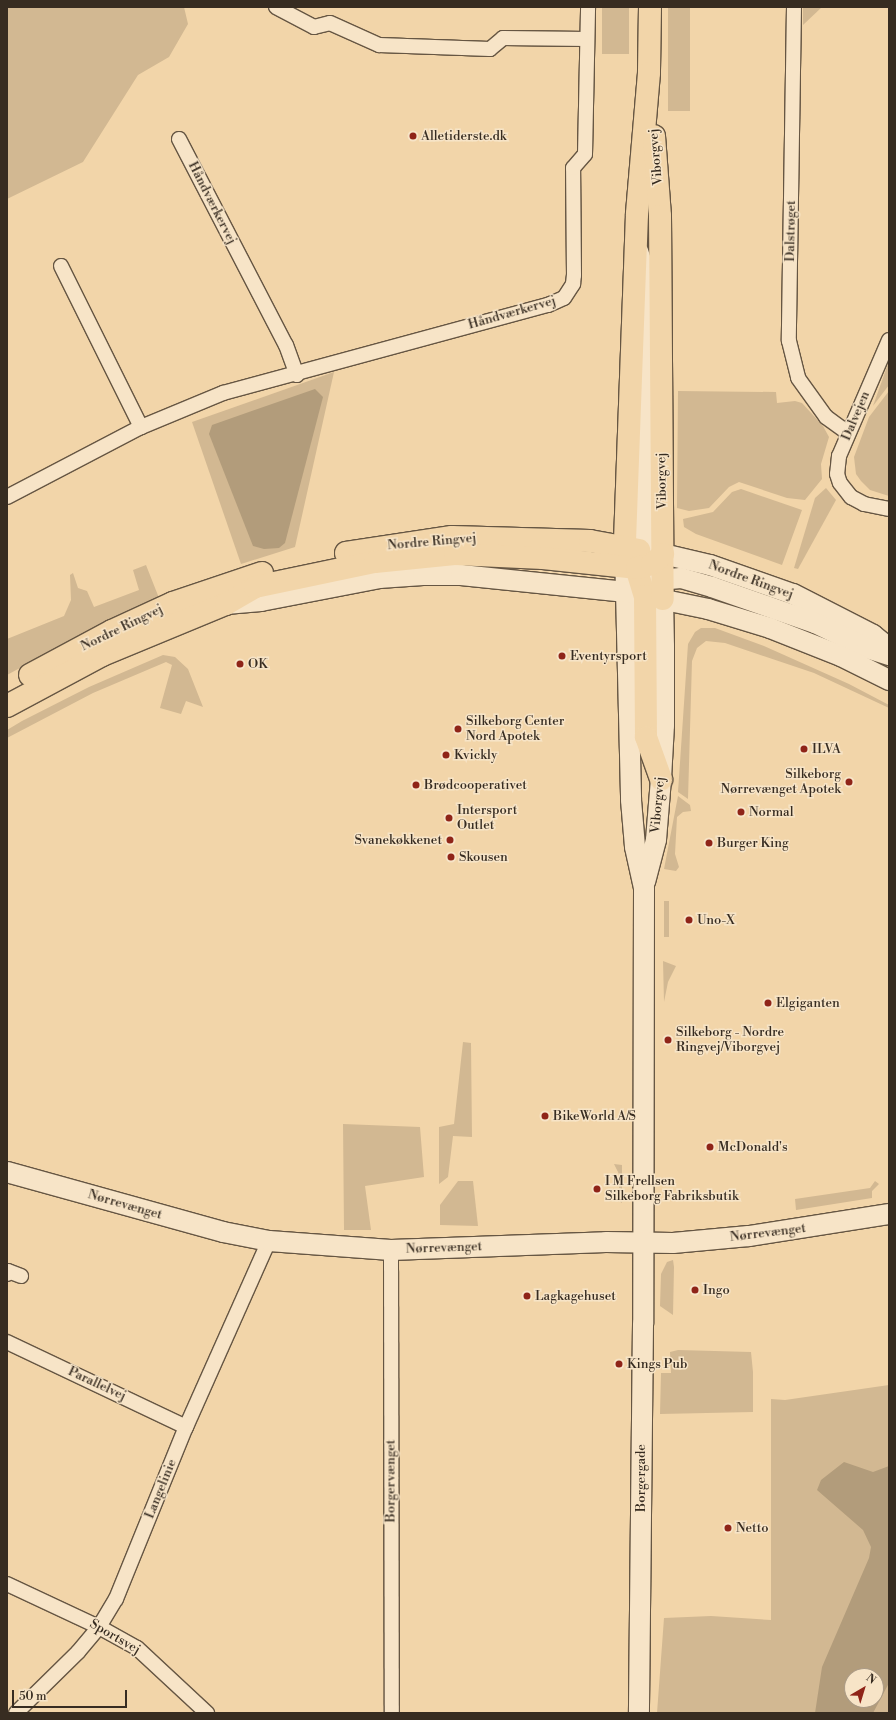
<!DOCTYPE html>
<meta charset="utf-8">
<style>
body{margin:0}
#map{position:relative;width:896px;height:1720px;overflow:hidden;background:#f2d5a9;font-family:"Libre Bodoni",serif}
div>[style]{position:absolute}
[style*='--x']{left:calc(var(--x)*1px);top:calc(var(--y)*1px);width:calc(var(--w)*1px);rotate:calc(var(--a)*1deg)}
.green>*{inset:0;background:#d2b892;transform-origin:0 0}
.water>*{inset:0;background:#b29c7b}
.roads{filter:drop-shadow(1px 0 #665643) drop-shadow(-1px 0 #665643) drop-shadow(0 1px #665643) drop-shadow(0 -1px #665643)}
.street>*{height:14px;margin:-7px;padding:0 7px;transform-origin:7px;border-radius:7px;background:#f7e4c7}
.secondary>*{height:20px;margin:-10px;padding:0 10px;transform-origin:10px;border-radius:10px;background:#f7e4c7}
.primary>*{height:22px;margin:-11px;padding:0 11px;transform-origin:11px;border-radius:11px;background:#f2d5a9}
.dots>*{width:11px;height:11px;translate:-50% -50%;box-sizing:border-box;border:2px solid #f7e4c7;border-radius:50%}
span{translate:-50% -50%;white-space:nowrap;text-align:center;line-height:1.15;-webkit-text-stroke:3px #f7e4c7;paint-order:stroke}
.poi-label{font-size:13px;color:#372c21}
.left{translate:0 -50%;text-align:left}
.right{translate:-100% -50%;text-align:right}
.street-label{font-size:13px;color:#372c21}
.frame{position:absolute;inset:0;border:8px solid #372c21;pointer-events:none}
.north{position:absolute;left:844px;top:1668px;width:40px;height:40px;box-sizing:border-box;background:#f7e4c7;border:1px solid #aa9a85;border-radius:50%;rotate:38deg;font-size:11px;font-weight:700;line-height:16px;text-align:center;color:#372c21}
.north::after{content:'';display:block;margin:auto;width:14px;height:18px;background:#8f2418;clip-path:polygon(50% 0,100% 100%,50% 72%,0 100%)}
.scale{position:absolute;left:12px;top:1690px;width:115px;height:18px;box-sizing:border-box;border:2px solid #372c21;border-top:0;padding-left:5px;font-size:12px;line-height:14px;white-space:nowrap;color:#372c21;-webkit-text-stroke:3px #f7e4c7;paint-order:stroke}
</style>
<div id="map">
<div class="green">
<div style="clip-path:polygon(7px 7px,184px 7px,188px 24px,169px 57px,138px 75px,83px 162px,7px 199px)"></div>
<div style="left:602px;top:7px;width:27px;height:47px"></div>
<div style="left:668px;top:7px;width:22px;height:104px"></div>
<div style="clip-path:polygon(803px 7px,822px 7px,803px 25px)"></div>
<div style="clip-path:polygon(889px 361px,889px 385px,873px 406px)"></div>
<div style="clip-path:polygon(334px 372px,295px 547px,241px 564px,192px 422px)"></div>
<div style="clip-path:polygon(678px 391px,776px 392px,777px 403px,795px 401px,802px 403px,823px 426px,829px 437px,821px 464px,822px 479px,805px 500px,787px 498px,739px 482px,729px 487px,709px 508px,689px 511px,677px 508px)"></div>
<div style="clip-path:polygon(889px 391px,889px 496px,870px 490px,861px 481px,856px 474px,854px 457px,869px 417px)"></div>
<div style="clip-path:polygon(826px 488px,836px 500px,798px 569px,794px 568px,815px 498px)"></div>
<div style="clip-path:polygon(741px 489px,802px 510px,782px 565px,696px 534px,684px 527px,683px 519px,713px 512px,732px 492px)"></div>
<div style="clip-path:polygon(146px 565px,159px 598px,99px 625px,7px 675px,7px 639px,64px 616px,71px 600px,70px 575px,73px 573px,78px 588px,87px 591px,94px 607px,139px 590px,133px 570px)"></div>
<div style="clip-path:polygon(701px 628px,715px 628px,764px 646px,849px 684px,889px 705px,889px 708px,814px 673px,725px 643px,706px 641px,697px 648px,692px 661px,688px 799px,678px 792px,688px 644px,695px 632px)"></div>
<div style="clip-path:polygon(163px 655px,175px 657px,188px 669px,203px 707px,186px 701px,181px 714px,160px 708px,172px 665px,166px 662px,93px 693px,7px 738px,7px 730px,22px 721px,89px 687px)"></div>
<div style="clip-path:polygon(678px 796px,690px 805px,691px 811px,683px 812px,677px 817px,675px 854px,679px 867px,676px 871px,664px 869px)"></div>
<div style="left:669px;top:901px;width:36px;height:5px;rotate:90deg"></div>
<div style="clip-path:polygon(663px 961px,676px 966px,668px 982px,664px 1002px)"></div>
<div style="clip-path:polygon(463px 1042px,471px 1043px,472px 1137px,453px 1136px,448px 1177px,439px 1184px,439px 1127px,454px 1124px)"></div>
<div style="clip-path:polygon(343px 1124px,420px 1127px,424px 1177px,365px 1186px,371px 1230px,344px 1230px)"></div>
<div style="clip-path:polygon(614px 1164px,622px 1165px,622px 1203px,619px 1201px,619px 1174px)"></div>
<div style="clip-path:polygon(458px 1181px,473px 1181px,478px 1226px,440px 1225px,440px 1205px)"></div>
<div style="clip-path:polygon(875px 1181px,879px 1184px,872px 1191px,872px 1198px,796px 1210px,795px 1199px,870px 1188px)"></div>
<div style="clip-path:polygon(673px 1260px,674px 1267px,673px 1315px,660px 1306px,661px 1274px,667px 1262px)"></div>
<div style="clip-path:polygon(678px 1350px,751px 1352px,753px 1372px,753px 1412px,660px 1414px,661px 1373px,671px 1373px,670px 1352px)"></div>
<div style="clip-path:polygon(evenodd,889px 1385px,889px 1713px,657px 1713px,664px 1618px,711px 1616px,771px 1620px,771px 1399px,785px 1400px,889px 1385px,852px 1676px,876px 1676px,876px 1700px,852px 1700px,852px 1676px)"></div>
</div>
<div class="water">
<div style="clip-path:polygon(315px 389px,323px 397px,285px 543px,279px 548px,264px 549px,253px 546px,209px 434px,212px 425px)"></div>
<div style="clip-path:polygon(evenodd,844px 1462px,873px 1472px,889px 1466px,889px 1683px,873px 1713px,815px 1713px,822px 1667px,869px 1558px,871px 1547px,863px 1530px,817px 1490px,821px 1480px,844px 1462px,852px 1676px,876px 1676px,876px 1700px,852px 1700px,852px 1676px)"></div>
</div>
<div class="roads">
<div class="street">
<div style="--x:276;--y:7;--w:43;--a:27.8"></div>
<div style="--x:314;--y:27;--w:16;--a:-14"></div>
<div style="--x:330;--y:23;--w:54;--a:24.2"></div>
<div style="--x:379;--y:45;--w:111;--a:2.1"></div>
<div style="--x:490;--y:49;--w:17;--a:-40"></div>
<div style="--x:503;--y:38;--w:84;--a:0.7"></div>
<div style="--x:794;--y:7;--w:334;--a:90.9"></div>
<div style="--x:789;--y:341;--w:38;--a:76"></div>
<div style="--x:798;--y:378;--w:48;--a:54.3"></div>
<div style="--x:826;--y:417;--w:27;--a:36"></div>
<div style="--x:179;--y:139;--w:232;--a:62.6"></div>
<div style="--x:286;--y:345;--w:32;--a:70"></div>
<div style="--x:61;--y:266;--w:180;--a:63.6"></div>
<div style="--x:889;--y:340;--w:126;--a:113.3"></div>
<div style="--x:839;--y:456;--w:18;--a:96"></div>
<div style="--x:837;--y:474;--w:9;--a:72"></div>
<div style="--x:840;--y:483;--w:18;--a:52"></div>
<div style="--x:851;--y:497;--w:15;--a:28"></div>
<div style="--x:864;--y:504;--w:25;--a:11"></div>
<div style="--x:7;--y:497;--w:151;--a:-27.6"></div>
<div style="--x:141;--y:427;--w:89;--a:-22.5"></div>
<div style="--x:223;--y:393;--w:337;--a:-15.2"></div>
<div style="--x:548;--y:305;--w:17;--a:-24"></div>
<div style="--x:564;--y:298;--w:17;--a:-57"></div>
<div style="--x:573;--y:284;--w:9;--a:-84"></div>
<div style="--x:574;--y:275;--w:107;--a:-90.5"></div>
<div style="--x:573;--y:168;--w:18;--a:-49"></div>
<div style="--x:585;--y:154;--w:147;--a:-88.8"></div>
<div style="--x:391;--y:1250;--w:463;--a:89.9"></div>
<div style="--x:7;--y:1274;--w:3;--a:-72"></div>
<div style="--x:8;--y:1271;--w:14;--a:21"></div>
<div style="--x:7;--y:1342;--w:198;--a:25.4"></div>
<div style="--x:7;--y:1584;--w:102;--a:25.1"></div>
<div style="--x:99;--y:1627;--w:43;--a:28.9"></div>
<div style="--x:137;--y:1648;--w:96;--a:42.9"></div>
<div style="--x:16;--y:1713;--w:87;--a:-44.5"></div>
<div style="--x:78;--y:1652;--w:33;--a:-50"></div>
<div style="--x:99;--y:1627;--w:33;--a:-59"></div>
<div style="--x:116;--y:1599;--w:186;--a:-67.9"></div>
<div style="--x:186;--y:1427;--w:204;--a:-66"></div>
</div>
<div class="secondary">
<div style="--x:638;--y:251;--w:26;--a:72"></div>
<div style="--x:646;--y:276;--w:275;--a:90.4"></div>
<div style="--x:644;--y:551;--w:29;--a:72"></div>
<div style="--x:653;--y:579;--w:22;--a:63"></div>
<div style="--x:663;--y:599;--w:47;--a:88.8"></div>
<div style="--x:664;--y:646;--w:79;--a:90"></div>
<div style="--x:664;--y:725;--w:54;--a:93.2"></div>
<div style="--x:661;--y:779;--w:61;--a:94.7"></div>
<div style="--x:656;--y:840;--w:43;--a:104.7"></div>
<div style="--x:625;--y:550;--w:250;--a:88.6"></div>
<div style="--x:631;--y:800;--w:47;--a:85.1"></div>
<div style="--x:635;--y:847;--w:42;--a:77.6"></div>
<div style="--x:644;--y:888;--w:436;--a:90.1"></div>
<div style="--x:643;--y:1324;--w:389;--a:90.6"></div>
<div style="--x:663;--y:554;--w:48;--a:13.2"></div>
<div style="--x:710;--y:565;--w:88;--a:19.3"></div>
<div style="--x:793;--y:594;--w:90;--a:27.1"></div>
<div style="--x:873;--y:635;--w:21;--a:39"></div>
<div style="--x:647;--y:581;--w:34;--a:-5"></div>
<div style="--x:681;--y:578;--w:32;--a:16"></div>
<div style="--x:712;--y:587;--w:109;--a:19.3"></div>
<div style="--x:815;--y:623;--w:58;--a:25.7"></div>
<div style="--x:867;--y:648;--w:23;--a:18"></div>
<div style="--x:226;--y:604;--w:35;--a:-5"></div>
<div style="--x:261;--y:601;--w:120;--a:-11"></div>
<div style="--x:379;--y:578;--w:44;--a:-3.9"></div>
<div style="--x:423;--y:575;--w:38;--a:0"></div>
<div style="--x:461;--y:575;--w:166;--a:5.9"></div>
<div style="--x:626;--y:592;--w:84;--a:11.7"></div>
<div style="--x:708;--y:609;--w:65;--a:17"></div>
<div style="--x:770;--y:628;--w:76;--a:21.5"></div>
<div style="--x:841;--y:656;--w:54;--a:26.6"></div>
<div style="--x:7;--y:1172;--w:224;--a:15.5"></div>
<div style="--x:223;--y:1232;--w:47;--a:11.1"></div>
<div style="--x:269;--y:1241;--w:122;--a:4.2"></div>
<div style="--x:391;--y:1250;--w:215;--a:-2.1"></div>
<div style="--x:606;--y:1242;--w:67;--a:0.9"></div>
<div style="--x:673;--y:1243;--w:76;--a:-5.3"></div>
<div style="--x:749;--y:1236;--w:142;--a:-8.9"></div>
</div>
<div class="primary">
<div style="--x:650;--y:7;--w:66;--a:90.9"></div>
<div style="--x:649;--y:73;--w:142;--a:94.9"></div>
<div style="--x:637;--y:214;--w:334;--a:92.1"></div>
<div style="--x:625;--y:548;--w:16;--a:55"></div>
<div style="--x:634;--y:561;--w:37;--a:73"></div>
<div style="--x:645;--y:596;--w:141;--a:89.6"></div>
<div style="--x:646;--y:737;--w:45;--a:70.3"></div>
<div style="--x:654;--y:136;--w:80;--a:85.7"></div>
<div style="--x:660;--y:216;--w:383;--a:89.6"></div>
<div style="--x:346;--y:553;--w:107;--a:-8.6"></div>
<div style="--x:452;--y:537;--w:138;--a:1.7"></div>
<div style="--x:590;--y:541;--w:50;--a:10.4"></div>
<div style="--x:30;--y:675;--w:93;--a:-28.2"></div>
<div style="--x:112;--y:631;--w:67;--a:-24.7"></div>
<div style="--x:173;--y:603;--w:94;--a:-18.6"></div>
<div style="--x:7;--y:706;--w:108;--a:-28.2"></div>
<div style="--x:102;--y:655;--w:134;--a:-22.4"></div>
<div style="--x:226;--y:604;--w:34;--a:-30"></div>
<div style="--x:255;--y:587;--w:123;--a:-11.8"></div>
<div style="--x:375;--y:562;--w:80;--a:-5.7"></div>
<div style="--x:455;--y:554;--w:88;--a:2.6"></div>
<div style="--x:543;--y:558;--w:95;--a:6.1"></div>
<div style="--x:637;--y:568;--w:16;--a:-15"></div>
<div style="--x:652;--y:564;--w:15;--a:-42"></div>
</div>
</div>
<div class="dots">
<div style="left:413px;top:136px;background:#8f2418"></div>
<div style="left:562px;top:656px;background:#8f2418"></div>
<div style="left:240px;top:664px;background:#8f2418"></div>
<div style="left:458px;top:729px;background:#8f2418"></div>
<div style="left:804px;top:749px;background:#8f2418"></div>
<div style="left:446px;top:755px;background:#8f2418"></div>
<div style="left:849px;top:782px;background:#8f2418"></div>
<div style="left:416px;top:785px;background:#8f2418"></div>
<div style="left:741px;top:812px;background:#8f2418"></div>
<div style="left:449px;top:818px;background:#8f2418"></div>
<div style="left:450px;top:840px;background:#8f2418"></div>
<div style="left:709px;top:843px;background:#8f2418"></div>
<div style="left:451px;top:857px;background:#8f2418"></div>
<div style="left:689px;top:920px;background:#8f2418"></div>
<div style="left:768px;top:1003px;background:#8f2418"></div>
<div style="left:668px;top:1040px;background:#8f2418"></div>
<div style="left:545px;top:1116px;background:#8f2418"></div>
<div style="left:710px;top:1147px;background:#8f2418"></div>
<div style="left:597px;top:1189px;background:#8f2418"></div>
<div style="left:695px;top:1290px;background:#8f2418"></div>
<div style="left:527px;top:1296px;background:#8f2418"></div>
<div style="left:619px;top:1364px;background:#8f2418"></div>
<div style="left:728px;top:1528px;background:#8f2418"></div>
</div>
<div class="poi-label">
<span class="left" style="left:421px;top:136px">Alletiderste.dk</span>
<span class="left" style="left:570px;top:656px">Eventyrsport</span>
<span class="left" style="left:248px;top:664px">OK</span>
<span class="left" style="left:466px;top:729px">Silkeborg Center<br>Nord Apotek</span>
<span class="left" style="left:812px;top:749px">ILVA</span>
<span class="left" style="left:454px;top:755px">Kvickly</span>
<span class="right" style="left:841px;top:782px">Silkeborg<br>Nørrevænget Apotek</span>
<span class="left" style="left:424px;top:785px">Brødcooperativet</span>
<span class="left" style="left:457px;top:818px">Intersport<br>Outlet</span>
<span class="left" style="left:749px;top:812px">Normal</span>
<span class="right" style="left:442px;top:840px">Svanekøkkenet</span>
<span class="left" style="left:717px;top:843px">Burger King</span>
<span class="left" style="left:459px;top:857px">Skousen</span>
<span class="left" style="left:697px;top:920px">Uno-X</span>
<span class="left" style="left:776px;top:1003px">Elgiganten</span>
<span class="left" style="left:676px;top:1040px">Silkeborg - Nordre<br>Ringvej/Viborgvej</span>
<span class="left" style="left:553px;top:1116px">BikeWorld A/S</span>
<span class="left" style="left:718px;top:1147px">McDonald's</span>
<span class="left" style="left:605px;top:1189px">I M Frellsen<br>Silkeborg Fabriksbutik</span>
<span class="left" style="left:703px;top:1290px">Ingo</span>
<span class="left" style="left:535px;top:1296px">Lagkagehuset</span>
<span class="left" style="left:627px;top:1364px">Kings Pub</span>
<span class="left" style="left:736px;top:1528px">Netto</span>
</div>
<div class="street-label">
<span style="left:656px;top:157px;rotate:-95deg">Viborgvej</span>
<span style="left:212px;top:203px;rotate:63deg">Håndværkervej</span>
<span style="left:791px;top:231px;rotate:-89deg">Dalstrøget</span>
<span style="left:512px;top:313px;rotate:-16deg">Håndværkervej</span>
<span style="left:856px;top:416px;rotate:-67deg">Dalvejen</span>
<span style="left:662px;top:481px;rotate:-91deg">Viborgvej</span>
<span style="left:432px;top:542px;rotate:-5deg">Nordre Ringvej</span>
<span style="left:751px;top:580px;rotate:20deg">Nordre Ringvej</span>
<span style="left:122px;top:628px;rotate:-26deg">Nordre Ringvej</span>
<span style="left:658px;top:805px;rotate:-85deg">Viborgvej</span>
<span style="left:125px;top:1205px;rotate:16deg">Nørrevænget</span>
<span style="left:768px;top:1233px;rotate:-7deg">Nørrevænget</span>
<span style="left:444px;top:1248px;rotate:-2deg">Nørrevænget</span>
<span style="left:97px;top:1384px;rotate:25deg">Parallelvej</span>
<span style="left:641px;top:1478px;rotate:-90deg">Borgergade</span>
<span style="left:391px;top:1481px;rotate:-90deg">Borgervænget</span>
<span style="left:161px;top:1489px;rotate:-68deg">Langelinie</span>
<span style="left:115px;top:1637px;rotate:30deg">Sportsvej</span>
</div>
<div class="frame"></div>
<div class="north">N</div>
<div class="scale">50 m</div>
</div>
